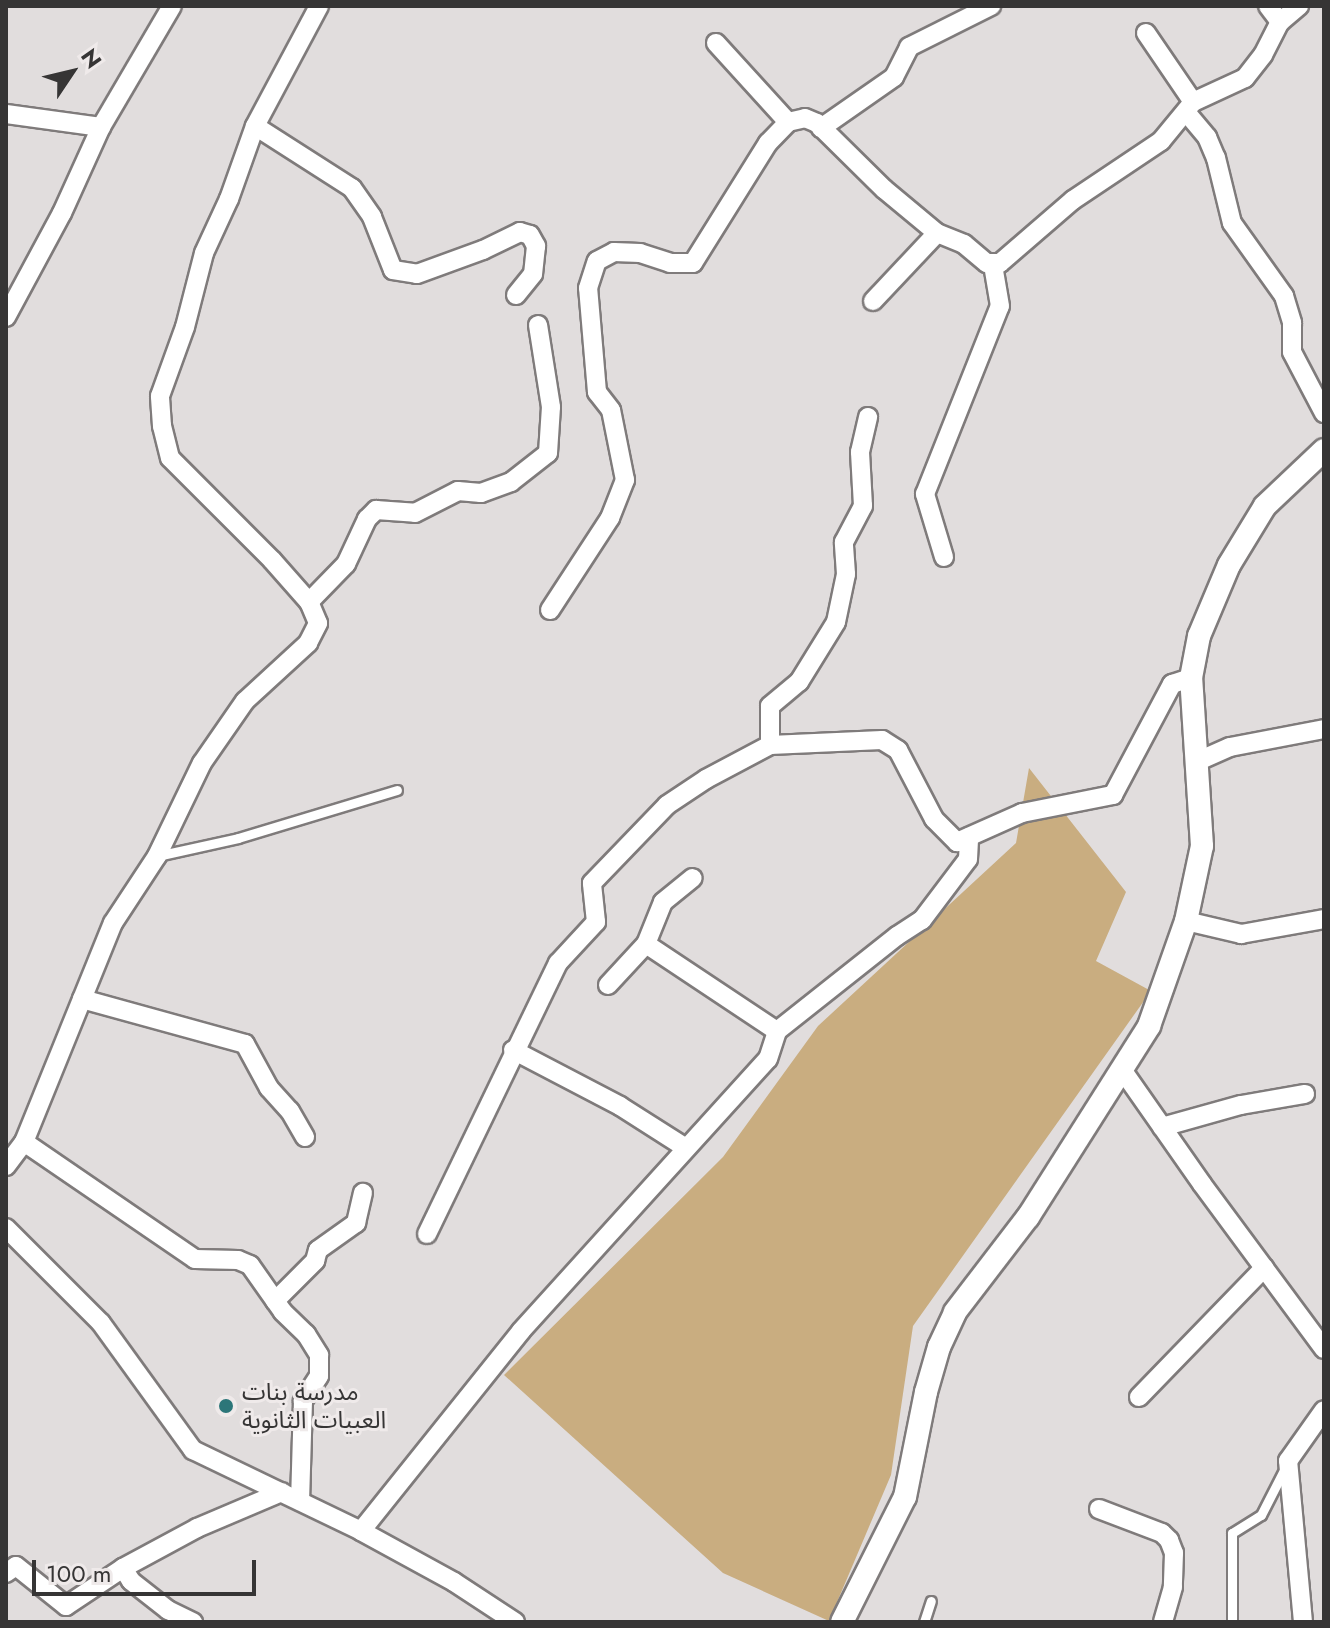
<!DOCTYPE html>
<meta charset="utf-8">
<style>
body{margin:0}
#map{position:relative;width:1330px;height:1628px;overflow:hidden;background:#e1dddd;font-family:Jost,"Noto Sans Arabic",sans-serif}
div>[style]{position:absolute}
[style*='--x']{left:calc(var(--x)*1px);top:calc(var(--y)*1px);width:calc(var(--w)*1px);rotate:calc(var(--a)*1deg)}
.green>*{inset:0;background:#c9ad80}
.roads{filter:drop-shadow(2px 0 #7f7b7b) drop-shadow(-2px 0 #7f7b7b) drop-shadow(0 2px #7f7b7b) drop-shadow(0 -2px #7f7b7b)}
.service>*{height:9px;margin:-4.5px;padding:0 4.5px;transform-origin:4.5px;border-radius:4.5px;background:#fff}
.minor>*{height:18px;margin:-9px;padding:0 9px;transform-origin:9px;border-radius:9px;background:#fff}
.tertiary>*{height:22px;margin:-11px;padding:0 11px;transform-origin:11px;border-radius:11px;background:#fff}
.dots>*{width:22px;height:22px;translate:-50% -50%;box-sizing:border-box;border:4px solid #efeaea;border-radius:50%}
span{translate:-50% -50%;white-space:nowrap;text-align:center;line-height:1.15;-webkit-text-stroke:6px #efeaea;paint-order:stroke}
.poi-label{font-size:24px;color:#363535}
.left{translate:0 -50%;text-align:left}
.frame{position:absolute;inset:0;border:8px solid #363535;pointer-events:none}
.north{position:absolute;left:32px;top:32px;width:80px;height:80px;-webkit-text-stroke:6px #efeaea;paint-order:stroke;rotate:55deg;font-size:22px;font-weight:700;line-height:32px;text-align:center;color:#363535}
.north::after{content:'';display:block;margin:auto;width:28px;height:36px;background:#363535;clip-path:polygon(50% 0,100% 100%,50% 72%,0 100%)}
.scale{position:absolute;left:32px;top:1560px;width:224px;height:36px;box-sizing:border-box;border:4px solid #363535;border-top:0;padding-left:10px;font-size:24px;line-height:28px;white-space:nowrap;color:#363535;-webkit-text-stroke:6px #efeaea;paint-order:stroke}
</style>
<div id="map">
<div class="green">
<div style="clip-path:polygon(1029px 768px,1126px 892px,1096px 961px,1151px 991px,913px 1326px,891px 1475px,829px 1621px,723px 1573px,504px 1375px,723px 1157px,818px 1026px,1016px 843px)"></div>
</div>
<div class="roads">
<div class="service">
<div style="--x:157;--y:856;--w:83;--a:-12.5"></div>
<div style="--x:238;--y:838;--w:166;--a:-16.8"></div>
<div style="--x:924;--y:1622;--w:22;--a:-72"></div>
<div style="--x:1232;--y:1622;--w:89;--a:-90"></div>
<div style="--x:1232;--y:1533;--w:34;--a:-32"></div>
<div style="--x:1261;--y:1515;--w:53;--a:-62.9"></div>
</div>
<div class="minor">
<div style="--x:1268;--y:6;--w:20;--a:53"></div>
<div style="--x:1146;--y:33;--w:83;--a:55.7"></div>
<div style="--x:716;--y:43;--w:107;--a:47.7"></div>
<div style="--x:1186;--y:112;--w:33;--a:50"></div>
<div style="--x:1207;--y:137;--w:23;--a:67"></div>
<div style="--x:1216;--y:158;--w:67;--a:76.2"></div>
<div style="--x:1232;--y:223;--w:90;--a:54.5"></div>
<div style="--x:1284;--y:296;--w:28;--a:73"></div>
<div style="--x:1292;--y:323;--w:29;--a:90"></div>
<div style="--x:1292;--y:352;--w:69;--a:62.3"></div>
<div style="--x:6;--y:114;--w:96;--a:7.8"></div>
<div style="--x:255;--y:126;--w:115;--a:32.6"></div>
<div style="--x:352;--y:188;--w:35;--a:55"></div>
<div style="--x:372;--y:217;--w:57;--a:68.4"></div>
<div style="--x:393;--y:270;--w:24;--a:9"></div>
<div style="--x:417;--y:274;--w:70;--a:-20"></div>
<div style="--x:483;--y:250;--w:41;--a:-25.9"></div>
<div style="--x:520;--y:232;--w:10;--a:17"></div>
<div style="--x:530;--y:235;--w:13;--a:61"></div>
<div style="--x:536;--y:246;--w:28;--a:96"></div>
<div style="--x:533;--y:274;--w:27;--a:129"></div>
<div style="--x:821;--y:128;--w:89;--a:-34.9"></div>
<div style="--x:894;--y:77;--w:34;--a:-63"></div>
<div style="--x:909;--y:47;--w:92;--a:-26.6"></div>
<div style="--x:873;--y:301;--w:93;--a:-46.7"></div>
<div style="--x:6;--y:317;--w:118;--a:-61.7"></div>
<div style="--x:62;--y:213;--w:94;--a:-65.6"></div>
<div style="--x:101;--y:127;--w:140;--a:-59.6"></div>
<div style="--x:944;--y:557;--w:66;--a:-106.8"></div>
<div style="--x:925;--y:494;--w:202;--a:-68.3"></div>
<div style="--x:1000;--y:306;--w:42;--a:-99.7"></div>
<div style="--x:309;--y:602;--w:53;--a:-45.8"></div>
<div style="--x:346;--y:564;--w:50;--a:-65"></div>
<div style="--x:367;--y:519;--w:13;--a:-45"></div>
<div style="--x:376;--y:510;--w:39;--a:4"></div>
<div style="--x:415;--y:513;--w:48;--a:-27.1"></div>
<div style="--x:458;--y:491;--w:23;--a:5"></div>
<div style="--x:481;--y:493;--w:32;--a:-20"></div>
<div style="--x:511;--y:482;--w:47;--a:-38.1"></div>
<div style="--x:548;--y:453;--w:46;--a:-86.3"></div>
<div style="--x:551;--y:407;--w:83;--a:-99"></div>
<div style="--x:550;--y:610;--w:110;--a:-56.9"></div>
<div style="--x:610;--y:518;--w:41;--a:-68.5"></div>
<div style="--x:625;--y:480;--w:71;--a:-101.3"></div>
<div style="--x:611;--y:410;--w:23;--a:-128"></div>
<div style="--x:597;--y:392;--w:104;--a:-94.9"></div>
<div style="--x:588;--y:288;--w:28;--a:-72"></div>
<div style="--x:597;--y:261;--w:19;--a:-28"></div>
<div style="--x:614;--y:252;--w:26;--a:2"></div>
<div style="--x:640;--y:253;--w:32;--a:18"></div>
<div style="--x:670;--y:263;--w:23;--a:0"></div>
<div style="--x:693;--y:263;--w:142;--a:-58"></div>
<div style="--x:768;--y:143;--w:29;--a:-46"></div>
<div style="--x:788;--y:122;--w:17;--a:-13"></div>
<div style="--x:805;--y:118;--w:13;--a:23"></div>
<div style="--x:817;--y:123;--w:94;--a:44.6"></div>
<div style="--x:884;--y:189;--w:69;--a:39.7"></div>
<div style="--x:937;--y:233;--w:29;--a:22"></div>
<div style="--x:964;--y:244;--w:30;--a:40"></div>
<div style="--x:987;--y:263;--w:13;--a:0"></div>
<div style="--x:1000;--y:263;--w:96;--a:-40.8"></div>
<div style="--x:1073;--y:200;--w:106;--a:-33.8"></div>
<div style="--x:1161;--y:141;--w:50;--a:-50.6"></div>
<div style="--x:1193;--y:102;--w:57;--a:-24.8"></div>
<div style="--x:1245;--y:78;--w:29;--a:-52"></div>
<div style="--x:1263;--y:55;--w:37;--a:-63"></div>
<div style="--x:1280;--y:22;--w:25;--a:-40"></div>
<div style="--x:770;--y:745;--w:39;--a:-90"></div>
<div style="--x:770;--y:706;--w:38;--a:-40"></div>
<div style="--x:799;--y:682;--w:70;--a:-58.3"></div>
<div style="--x:836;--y:622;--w:49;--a:-78.2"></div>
<div style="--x:846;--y:574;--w:32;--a:-94"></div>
<div style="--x:844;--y:542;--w:41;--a:-62.2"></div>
<div style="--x:863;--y:506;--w:54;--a:-93.2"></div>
<div style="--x:860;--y:452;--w:36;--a:-77"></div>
<div style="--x:1196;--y:762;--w:37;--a:-24"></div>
<div style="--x:1230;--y:747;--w:96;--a:-10.8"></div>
<div style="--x:1186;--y:921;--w:57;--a:13.3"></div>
<div style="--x:1241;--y:934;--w:84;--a:-10.2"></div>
<div style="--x:646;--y:944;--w:157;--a:33.6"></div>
<div style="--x:608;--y:985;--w:56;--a:-47.2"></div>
<div style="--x:646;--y:944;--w:45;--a:-68"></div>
<div style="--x:663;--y:902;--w:38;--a:-39"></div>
<div style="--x:82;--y:999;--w:169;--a:15.4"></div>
<div style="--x:245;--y:1044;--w:50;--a:61.4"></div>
<div style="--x:269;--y:1088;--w:31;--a:48"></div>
<div style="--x:290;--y:1111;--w:30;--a:60"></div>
<div style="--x:513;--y:1050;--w:121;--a:27.6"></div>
<div style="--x:620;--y:1106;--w:78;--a:32.5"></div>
<div style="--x:1123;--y:1071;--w:138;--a:55"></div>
<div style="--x:1202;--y:1184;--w:205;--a:53.5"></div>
<div style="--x:1162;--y:1127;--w:82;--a:-15.6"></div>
<div style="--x:1241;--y:1105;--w:65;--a:-9.8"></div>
<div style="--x:24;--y:1142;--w:207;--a:34.4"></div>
<div style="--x:195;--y:1259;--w:43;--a:1.3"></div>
<div style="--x:238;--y:1260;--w:13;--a:23"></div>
<div style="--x:250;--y:1265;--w:57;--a:54.9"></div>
<div style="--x:283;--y:1312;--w:32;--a:44"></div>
<div style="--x:306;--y:1334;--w:25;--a:58"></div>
<div style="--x:319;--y:1355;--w:21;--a:90"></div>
<div style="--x:319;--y:1376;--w:30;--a:123"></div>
<div style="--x:303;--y:1401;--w:100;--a:91.7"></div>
<div style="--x:6;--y:1166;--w:30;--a:-53"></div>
<div style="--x:24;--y:1142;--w:236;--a:-67.9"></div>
<div style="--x:113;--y:923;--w:80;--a:-56.7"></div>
<div style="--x:157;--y:856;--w:103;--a:-64.2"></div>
<div style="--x:202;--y:763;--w:75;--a:-55.3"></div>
<div style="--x:245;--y:701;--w:86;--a:-42.6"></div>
<div style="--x:308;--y:643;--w:22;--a:-63"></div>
<div style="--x:318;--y:623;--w:23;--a:-113"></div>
<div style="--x:309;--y:602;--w:56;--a:-131.4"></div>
<div style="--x:272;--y:560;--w:144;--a:-135"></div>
<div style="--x:170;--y:458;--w:33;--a:-104"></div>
<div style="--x:162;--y:426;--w:30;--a:-94"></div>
<div style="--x:160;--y:396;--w:73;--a:-70.1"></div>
<div style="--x:185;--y:327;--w:76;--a:-75.6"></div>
<div style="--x:204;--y:253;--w:60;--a:-65.2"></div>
<div style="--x:229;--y:199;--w:77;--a:-70.4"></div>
<div style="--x:255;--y:126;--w:136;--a:-61.9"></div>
<div style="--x:6;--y:1228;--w:134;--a:45"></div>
<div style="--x:101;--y:1323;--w:157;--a:54.1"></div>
<div style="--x:193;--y:1450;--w:187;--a:25.7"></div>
<div style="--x:361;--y:1531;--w:106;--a:28.7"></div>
<div style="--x:454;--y:1582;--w:73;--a:33.3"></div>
<div style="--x:427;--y:1234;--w:301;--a:-64.2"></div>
<div style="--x:558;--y:963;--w:56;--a:-47.2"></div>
<div style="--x:596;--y:922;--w:39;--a:-96"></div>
<div style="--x:592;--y:883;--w:108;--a:-46.1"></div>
<div style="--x:667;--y:805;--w:47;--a:-33.7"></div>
<div style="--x:706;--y:779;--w:72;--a:-28"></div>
<div style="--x:770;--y:745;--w:112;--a:-2.6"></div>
<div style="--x:882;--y:740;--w:19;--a:32"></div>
<div style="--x:898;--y:750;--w:78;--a:62.4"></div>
<div style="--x:934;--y:819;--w:33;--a:45"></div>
<div style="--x:957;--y:842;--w:71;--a:-24"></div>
<div style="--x:1022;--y:813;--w:93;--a:-11.2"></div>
<div style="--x:1113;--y:795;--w:126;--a:-62"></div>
<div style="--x:1172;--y:684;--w:20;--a:-18"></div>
<div style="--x:275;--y:1301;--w:57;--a:-45"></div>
<div style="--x:315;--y:1261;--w:11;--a:-75"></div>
<div style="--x:318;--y:1250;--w:47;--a:-35.4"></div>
<div style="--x:356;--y:1223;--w:31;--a:-77"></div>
<div style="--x:1139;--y:1397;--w:180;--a:-45.9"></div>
<div style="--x:1099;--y:1509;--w:67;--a:20.9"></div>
<div style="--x:1162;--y:1533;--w:10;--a:45"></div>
<div style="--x:1169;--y:1540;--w:14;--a:69"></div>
<div style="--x:1174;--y:1553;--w:34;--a:92"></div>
<div style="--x:1173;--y:1587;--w:36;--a:106"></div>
<div style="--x:361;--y:1531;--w:256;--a:-51.3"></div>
<div style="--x:521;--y:1331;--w:367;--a:-47.8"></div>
<div style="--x:768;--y:1059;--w:29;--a:-72"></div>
<div style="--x:777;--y:1031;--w:153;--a:-38.4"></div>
<div style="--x:897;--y:936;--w:30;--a:-33"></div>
<div style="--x:922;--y:920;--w:76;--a:-53"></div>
<div style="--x:968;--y:859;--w:22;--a:-87"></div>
<div style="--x:123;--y:1568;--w:15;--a:58"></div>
<div style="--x:131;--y:1581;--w:47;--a:38.1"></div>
<div style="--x:168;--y:1610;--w:28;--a:26"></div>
<div style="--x:6;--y:1573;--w:12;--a:-35"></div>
<div style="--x:16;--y:1566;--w:64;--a:38.7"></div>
<div style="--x:66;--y:1606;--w:69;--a:-33.7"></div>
<div style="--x:123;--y:1568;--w:84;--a:-28.4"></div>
<div style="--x:197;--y:1528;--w:92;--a:-23"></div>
<div style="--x:1303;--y:1622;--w:162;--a:-95.3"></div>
<div style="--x:1288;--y:1461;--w:62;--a:-54.8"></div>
</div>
<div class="tertiary">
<div style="--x:842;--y:1622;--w:140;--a:-63.3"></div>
<div style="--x:905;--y:1497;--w:107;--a:-78.7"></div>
<div style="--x:926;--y:1392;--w:47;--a:-73.9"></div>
<div style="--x:939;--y:1347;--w:38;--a:-65"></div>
<div style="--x:955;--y:1312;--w:120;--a:-52.5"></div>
<div style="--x:1028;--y:1217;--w:226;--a:-57.6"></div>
<div style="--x:1149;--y:1026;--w:111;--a:-70.6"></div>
<div style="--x:1186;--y:921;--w:77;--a:-78"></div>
<div style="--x:1202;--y:846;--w:168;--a:-93.7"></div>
<div style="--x:1191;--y:678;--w:43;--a:-79.2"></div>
<div style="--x:1199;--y:636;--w:77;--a:-67.1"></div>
<div style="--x:1229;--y:565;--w:69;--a:-58.6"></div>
<div style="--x:1265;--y:506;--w:81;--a:-43.5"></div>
</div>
</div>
<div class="dots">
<div style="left:226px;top:1406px;background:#2c7679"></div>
</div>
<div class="poi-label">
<span class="left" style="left:242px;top:1406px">مدرسة بنات<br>العبيات الثانوية</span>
</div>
<div class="frame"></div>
<div class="north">N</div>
<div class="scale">100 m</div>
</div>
